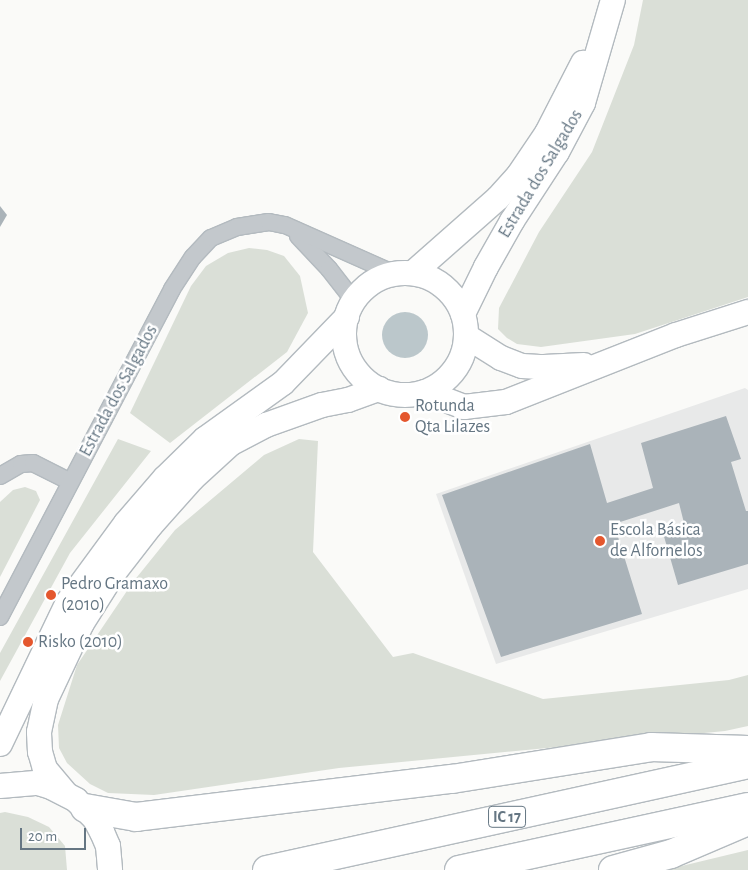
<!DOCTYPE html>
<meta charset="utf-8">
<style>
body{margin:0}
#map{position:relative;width:748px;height:870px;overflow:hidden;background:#fafaf8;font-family:"Alegreya Sans",sans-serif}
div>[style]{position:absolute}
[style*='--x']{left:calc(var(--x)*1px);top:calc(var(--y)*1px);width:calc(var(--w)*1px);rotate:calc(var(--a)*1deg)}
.built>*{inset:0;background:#e8e9e9}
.green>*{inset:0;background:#dadfd7}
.water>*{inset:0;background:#bbc7cb}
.round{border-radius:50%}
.building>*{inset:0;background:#aab3b9}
.roads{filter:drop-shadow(1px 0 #b3babf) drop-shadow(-1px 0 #b3babf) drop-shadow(0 1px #b3babf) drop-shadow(0 -1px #b3babf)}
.street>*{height:16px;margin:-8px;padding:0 8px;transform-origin:8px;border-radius:8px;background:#c3c8cc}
.secondary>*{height:24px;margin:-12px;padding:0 12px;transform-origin:12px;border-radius:12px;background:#fff}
.secondary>.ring{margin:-12px;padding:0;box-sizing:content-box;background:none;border:24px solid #fff;border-radius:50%}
.highway>*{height:28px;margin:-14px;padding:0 14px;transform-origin:14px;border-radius:14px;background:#fff}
.dots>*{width:14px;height:14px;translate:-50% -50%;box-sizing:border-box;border:2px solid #fff;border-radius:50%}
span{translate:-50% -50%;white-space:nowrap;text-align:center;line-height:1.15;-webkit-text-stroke:5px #fff;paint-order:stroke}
.shield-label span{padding:1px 4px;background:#fff;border:1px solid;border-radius:4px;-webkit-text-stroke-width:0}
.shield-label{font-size:16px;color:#657683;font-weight:700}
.street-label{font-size:18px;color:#657683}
.poi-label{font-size:18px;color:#657683}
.left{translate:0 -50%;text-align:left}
.scale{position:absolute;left:20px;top:828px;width:66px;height:22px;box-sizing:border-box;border:2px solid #657683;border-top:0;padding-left:6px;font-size:15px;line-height:18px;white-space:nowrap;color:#657683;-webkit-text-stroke:4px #fff;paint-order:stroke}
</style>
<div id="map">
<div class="built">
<div style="clip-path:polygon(745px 388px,748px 390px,748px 589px,496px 664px,436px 494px)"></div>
</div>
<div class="green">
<div style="clip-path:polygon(643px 0,748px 0,748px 297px,635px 334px,541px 347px,517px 344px,507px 338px,498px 329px,499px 308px,539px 232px,592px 152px,634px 45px)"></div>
<div style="clip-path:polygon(249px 248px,267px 250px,284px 256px,300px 276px,308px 313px,287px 352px,170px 443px,130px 413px,191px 286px,206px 266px,228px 253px)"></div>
<div style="clip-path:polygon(118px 439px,151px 451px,70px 553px,0 681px,0 653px)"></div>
<div style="clip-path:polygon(299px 439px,318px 441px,313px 552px,393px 657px,413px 653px,543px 699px,729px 680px,748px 675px,748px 726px,725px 731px,339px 768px,154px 795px,108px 793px,90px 784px,67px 763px,59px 748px,58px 725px,77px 665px,133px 582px,175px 530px,264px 455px)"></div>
<div style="clip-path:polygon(25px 487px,36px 491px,40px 500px,0 577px,0 502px,13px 490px)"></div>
<div style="clip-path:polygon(5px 812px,28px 817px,49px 827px,65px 846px,67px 870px,0 870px,0 813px)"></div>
<div style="clip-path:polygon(748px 850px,748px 870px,665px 870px)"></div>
</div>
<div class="water">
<div class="round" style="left:382px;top:312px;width:46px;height:46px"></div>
</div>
<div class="building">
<div style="clip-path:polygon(0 206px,7px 215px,0 227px)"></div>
<div style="clip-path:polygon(726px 416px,741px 459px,731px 462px,746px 511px,748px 511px,748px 564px,678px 585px,663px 533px,685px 527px,679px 503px,614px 524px,642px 614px,501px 657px,442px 495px,590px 444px,607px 503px,653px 488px,641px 443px)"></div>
</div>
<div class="roads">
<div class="street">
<div style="--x:298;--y:236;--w:45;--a:46.8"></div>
<div style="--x:329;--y:269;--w:41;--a:52"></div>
<div style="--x:0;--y:476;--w:24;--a:-30"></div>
<div style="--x:21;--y:464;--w:12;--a:-5"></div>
<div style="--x:33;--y:463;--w:42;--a:26.6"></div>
<div style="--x:0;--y:617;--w:370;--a:-62.3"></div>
<div style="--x:172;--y:289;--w:38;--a:-57"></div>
<div style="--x:193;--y:257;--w:26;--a:-47"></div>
<div style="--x:211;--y:238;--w:28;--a:-23"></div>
<div style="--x:237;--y:227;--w:32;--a:-9"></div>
<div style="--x:269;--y:222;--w:16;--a:11"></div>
<div style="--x:285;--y:225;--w:120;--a:24"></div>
</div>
<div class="secondary">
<div style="--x:413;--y:273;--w:113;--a:-41.4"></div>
<div style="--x:498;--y:198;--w:30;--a:-48"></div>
<div style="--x:518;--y:176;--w:52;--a:-56"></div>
<div style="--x:547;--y:133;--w:79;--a:-62.8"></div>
<div class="ring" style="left:344px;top:273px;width:98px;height:98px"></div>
<div style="--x:463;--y:314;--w:52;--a:-63.9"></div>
<div style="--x:486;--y:267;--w:53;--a:-60.5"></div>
<div style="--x:512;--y:221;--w:82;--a:-56.9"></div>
<div style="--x:557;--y:152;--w:55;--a:-62"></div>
<div style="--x:583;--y:103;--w:107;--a:-73.8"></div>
<div style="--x:466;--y:336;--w:41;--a:32.2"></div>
<div style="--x:501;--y:358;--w:22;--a:21"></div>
<div style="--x:522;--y:366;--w:22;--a:3"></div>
<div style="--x:544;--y:367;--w:40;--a:-2.9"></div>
<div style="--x:425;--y:392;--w:42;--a:21"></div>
<div style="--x:464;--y:407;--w:42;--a:-6.8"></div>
<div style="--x:506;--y:402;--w:183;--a:-21.5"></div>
<div style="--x:676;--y:335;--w:76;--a:-17.7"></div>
<div style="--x:0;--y:744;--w:157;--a:-64.4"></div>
<div style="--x:68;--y:602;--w:98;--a:-53.7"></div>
<div style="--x:126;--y:523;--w:60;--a:-49.1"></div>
<div style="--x:165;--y:478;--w:56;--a:-44.3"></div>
<div style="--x:205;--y:439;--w:96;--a:-35.7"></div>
<div style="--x:283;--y:383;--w:92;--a:-45.9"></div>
<div style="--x:0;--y:786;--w:38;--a:-5"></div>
<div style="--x:38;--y:783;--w:14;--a:17"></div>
<div style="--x:51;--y:787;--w:28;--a:27"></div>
<div style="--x:76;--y:800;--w:27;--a:45"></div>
<div style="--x:95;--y:819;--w:15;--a:62"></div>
<div style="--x:102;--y:832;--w:15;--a:67"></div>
<div style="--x:108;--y:846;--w:24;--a:85"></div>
<div style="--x:66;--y:794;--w:33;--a:-130"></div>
<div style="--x:45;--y:769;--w:18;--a:-106"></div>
<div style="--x:40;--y:752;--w:20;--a:-93"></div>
<div style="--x:39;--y:732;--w:34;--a:-78"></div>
<div style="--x:46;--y:699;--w:84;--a:-64.7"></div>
<div style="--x:82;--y:623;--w:58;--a:-57.7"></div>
<div style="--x:113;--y:574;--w:62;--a:-52.2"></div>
<div style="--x:151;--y:525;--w:62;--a:-48.3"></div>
<div style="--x:192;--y:479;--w:52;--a:-42.6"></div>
<div style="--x:230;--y:444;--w:41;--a:-27.8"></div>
<div style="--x:266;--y:425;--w:59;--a:-19.7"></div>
<div style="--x:322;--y:405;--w:26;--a:-11"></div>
<div style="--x:348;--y:400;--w:33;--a:-20"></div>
</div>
<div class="highway">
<div style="--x:85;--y:808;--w:52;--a:10"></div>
<div style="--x:136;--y:817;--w:318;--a:-6.9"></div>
<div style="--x:452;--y:779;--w:202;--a:-9.1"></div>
<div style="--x:651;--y:747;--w:97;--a:1.8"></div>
<div style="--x:267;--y:870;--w:493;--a:-12.4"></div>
<div style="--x:459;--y:870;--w:296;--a:-12.3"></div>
<div style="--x:613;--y:870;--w:60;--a:-15.4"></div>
<div style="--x:671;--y:854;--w:84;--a:-23.2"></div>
</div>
</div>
<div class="dots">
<div style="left:405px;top:417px;background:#e4572e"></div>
<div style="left:600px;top:541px;background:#e4572e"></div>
<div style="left:51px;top:595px;background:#e4572e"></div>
<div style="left:28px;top:642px;background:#e4572e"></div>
</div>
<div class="shield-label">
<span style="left:507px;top:817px">IC 17</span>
</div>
<div class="street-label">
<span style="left:541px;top:174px;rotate:-59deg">Estrada dos Salgados</span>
<span style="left:119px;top:391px;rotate:-62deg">Estrada dos Salgados</span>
</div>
<div class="poi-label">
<span class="left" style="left:415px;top:417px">Rotunda<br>Qta Lilazes</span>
<span class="left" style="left:610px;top:541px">Escola Básica<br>de Alfornelos</span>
<span class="left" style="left:61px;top:595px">Pedro Gramaxo<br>(2010)</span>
<span class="left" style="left:38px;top:642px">Risko (2010)</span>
</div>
<div class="scale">20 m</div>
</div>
